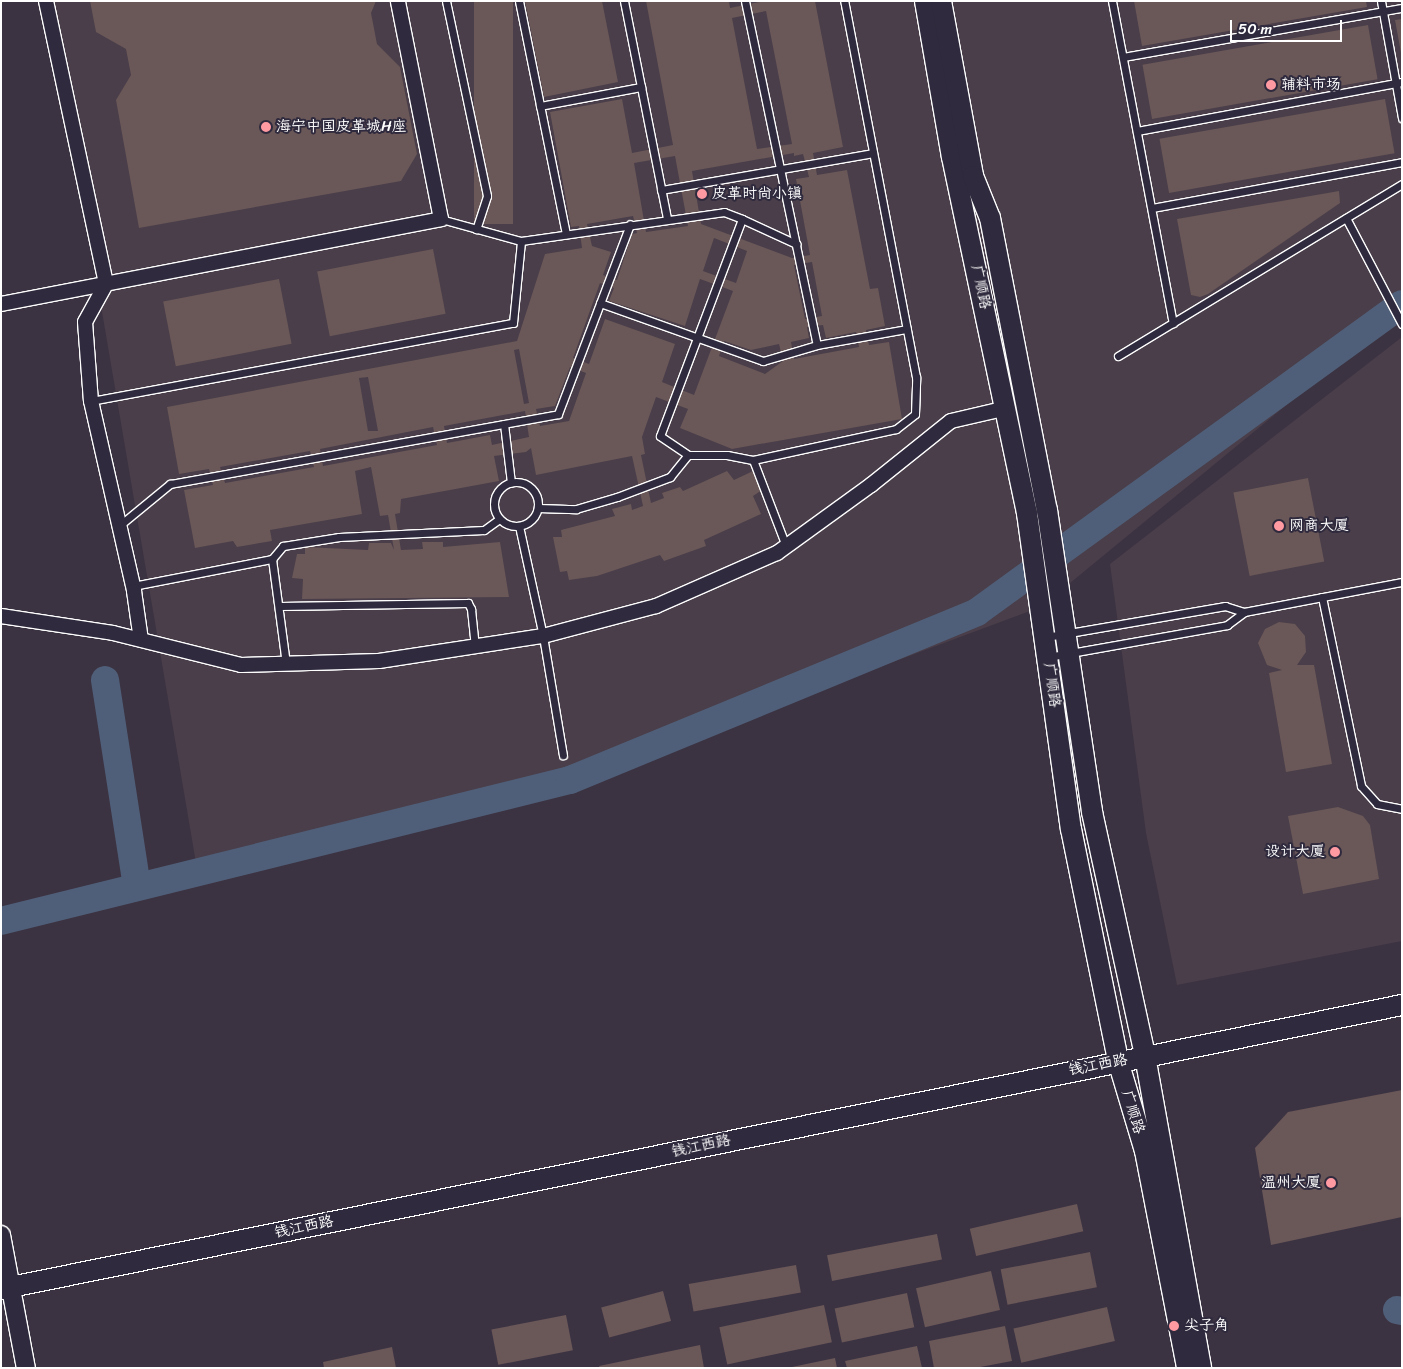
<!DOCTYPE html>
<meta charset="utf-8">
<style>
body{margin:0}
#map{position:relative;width:1403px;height:1369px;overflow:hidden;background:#3b3342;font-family:Sriracha,"LXGW WenKai TC",sans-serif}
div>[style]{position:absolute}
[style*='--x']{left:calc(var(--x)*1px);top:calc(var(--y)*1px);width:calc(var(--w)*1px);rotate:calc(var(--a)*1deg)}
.built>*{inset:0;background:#493e49}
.river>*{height:28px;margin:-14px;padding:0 14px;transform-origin:14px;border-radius:14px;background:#505f79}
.building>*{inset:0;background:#6a5758;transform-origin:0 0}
.roads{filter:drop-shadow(1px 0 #fff) drop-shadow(-1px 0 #fff) drop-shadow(0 1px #fff) drop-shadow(0 -1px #fff)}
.service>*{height:7px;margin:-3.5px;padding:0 3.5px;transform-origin:3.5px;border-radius:3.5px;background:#2f2a3d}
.service>.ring{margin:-3.5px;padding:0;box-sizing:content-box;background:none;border:7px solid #2f2a3d;border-radius:50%}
.minor>*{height:14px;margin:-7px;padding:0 7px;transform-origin:7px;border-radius:7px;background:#2f2a3d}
.tertiary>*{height:18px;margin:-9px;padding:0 9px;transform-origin:9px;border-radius:9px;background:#2f2a3d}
.secondary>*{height:20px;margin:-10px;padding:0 10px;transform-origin:10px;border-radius:10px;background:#2f2a3d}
.dots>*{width:14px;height:14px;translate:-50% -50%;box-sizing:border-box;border:2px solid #2f2a3d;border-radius:50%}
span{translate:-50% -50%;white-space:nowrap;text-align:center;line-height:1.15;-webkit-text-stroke:4px #2f2a3d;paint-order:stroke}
.poi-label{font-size:15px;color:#fff}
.left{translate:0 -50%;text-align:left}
.right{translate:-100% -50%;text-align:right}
.street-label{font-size:15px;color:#fff}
.frame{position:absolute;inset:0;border:2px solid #fff;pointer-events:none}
.scale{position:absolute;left:1230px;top:20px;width:112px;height:22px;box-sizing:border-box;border:2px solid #fff;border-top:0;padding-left:6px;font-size:15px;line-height:18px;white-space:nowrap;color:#fff;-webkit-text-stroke:4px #2f2a3d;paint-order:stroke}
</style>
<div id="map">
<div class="built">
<div style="clip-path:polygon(49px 1px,1402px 1px,1402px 310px,1041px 607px,584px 777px,196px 863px)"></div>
<div style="clip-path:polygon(1402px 337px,1402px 941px,1177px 985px,1146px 833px,1110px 564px)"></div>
</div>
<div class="river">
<div style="--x:105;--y:680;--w:209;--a:81.2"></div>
<div style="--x:1;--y:921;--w:586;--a:-13.92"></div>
<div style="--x:570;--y:780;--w:440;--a:-22.4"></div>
<div style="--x:977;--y:612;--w:525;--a:-35.93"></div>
<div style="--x:1397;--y:1310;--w:5;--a:11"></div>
</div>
<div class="building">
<div style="clip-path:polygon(90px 1px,376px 1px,371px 13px,377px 44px,400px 67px,417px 154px,401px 181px,139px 228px,116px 100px,131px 75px,126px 49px,96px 32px)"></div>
<div style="left:474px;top:1px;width:39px;height:223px"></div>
<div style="clip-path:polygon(525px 1px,602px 1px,618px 82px,544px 97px)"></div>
<div style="clip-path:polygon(evenodd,646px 1px,729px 1px,730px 8px,764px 1px,815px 1px,843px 147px,813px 153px,817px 175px,847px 170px,870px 289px,878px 288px,885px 326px,866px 330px,869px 345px,889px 342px,902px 419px,732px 449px,680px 428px,688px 409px,656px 397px,642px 437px,645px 454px,641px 455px,651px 503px,664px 498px,662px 493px,680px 487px,683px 491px,727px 471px,734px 480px,753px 471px,762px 490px,753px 496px,761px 514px,704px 540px,706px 546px,664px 561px,660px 555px,597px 576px,569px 580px,567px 571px,560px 572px,553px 537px,562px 537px,561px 530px,615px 516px,612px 509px,631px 504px,632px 510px,643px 506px,632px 456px,536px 475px,531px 448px,526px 452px,494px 456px,499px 481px,401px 499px,400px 513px,395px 514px,401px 550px,423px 549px,422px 542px,443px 542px,443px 547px,500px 542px,509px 597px,302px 599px,303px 579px,292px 578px,297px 554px,305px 554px,305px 547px,368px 550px,369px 543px,391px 543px,394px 550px,388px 515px,380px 516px,371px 467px,355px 471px,362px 514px,270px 530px,272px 541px,237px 547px,233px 541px,195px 548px,184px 490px,213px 485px,209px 469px,179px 474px,167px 407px,517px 341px,545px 254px,582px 248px,579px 226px,571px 227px,550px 112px,622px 99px,632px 153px,673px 145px,646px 1px,766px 11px,792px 144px,757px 149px,732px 18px,766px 11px,646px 1px,794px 153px,794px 156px,803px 154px,809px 177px,796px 179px,810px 255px,792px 258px,701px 224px,692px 171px,794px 153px,646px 1px,675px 156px,688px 226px,646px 232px,634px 163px,675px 156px,646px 1px,633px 216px,637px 233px,632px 234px,617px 280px,603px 275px,611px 252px,592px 246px,587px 224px,633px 216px,646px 1px,714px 238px,747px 251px,736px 283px,703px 271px,714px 238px,646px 1px,812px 262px,822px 316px,805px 319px,794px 265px,812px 262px,646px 1px,700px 279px,733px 291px,694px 395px,662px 382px,675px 344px,605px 319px,589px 364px,573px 358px,600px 283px,614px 288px,609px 301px,685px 326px,700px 279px,646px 1px,823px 325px,826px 338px,856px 332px,859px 347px,794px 359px,791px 342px,809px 338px,807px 327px,823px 325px,646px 1px,724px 341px,751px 350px,779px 344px,783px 361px,765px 374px,719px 356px,724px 341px,646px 1px,519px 349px,529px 403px,524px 404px,514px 350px,519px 349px,646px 1px,570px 367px,586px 373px,569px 421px,540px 426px,536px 409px,555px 406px,570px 367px,646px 1px,368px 377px,378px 431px,368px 431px,359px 378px,368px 377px,646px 1px,525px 411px,529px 437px,492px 445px,490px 435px,447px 443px,444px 426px,525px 411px,646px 1px,433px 427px,437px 445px,323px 466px,320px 449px,433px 427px,646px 1px,310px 451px,314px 467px,225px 483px,220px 467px,310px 451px)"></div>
<div style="clip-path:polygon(1134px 1px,1366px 1px,1367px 7px,1142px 46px)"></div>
<div style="clip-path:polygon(1402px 19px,1402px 53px,1401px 53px,1395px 20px)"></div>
<div style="left:1368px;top:25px;width:55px;height:229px;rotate:80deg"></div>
<div style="left:1385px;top:99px;width:55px;height:229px;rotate:80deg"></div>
<div style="clip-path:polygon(1339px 191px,1340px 203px,1208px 294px,1200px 297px,1191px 295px,1177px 219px)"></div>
<div style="left:433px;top:249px;width:66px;height:118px;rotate:79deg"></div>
<div style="left:279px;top:279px;width:66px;height:118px;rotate:79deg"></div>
<div style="left:1308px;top:478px;width:85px;height:76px;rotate:79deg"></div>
<div style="clip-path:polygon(1279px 622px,1295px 624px,1305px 636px,1306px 652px,1297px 665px,1314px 665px,1332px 764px,1286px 772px,1269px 673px,1282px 670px,1267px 665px,1258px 643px,1265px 629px)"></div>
<div style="clip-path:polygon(1338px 807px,1363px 816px,1370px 825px,1379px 879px,1303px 894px,1288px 816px)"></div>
<div style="clip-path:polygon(1402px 1090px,1402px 1217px,1271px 1245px,1255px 1148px,1288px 1112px)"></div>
<div style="left:1077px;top:1204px;width:28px;height:110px;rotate:77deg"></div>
<div style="left:937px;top:1234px;width:26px;height:112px;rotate:79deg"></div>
<div style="left:1090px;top:1252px;width:36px;height:91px;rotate:79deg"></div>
<div style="left:796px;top:1265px;width:28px;height:109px;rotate:80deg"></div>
<div style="left:991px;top:1271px;width:40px;height:77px;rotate:77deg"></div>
<div style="left:663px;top:1291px;width:31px;height:64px;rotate:75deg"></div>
<div style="left:907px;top:1293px;width:35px;height:74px;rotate:78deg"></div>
<div style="left:824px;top:1305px;width:38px;height:107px;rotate:78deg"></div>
<div style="left:1107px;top:1307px;width:35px;height:96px;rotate:77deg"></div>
<div style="left:566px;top:1315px;width:36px;height:76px;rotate:79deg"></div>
<div style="clip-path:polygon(1005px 1326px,1012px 1361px,975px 1368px,934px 1368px,929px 1341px)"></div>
<div style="clip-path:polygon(700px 1345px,704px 1368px,600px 1368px,599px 1366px)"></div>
<div style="clip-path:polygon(917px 1346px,922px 1368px,847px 1368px,845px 1361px)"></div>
<div style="clip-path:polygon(392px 1347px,396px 1368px,324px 1368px,323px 1362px)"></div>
<div style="clip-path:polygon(835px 1358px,837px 1368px,792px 1368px,792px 1367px)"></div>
</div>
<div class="roads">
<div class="service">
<div style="--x:446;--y:1;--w:199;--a:78.1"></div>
<div style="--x:487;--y:196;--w:35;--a:108"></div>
<div style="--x:519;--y:1;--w:238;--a:78.6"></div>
<div style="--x:624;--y:1;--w:222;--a:78.8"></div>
<div style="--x:745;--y:1;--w:351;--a:78.2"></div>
<div style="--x:1112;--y:1;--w:328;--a:79.3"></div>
<div style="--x:1381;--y:1;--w:119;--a:79.8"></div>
<div style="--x:1123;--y:57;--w:283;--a:-10"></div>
<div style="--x:540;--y:106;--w:103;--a:-10.7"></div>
<div style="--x:1137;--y:131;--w:269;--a:-10.5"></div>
<div style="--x:661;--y:190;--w:215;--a:-9.9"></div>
<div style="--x:1152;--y:208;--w:254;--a:-10.4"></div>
<div style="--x:1346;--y:218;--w:120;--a:62.2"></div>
<div style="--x:441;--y:219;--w:83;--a:15.4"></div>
<div style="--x:521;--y:241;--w:205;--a:-8.1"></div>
<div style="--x:724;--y:212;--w:19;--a:21"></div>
<div style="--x:742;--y:219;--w:232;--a:110.7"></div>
<div style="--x:660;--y:436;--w:34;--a:34"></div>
<div style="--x:688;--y:455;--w:39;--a:0"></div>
<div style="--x:727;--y:455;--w:26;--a:11"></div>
<div style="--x:753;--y:460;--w:92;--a:69"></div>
<div style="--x:742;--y:219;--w:60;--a:24.8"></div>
<div style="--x:600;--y:303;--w:173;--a:19.6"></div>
<div style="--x:763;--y:361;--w:56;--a:-16.5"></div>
<div style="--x:817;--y:345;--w:91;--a:-10.1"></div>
<div style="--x:1118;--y:356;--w:332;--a:-31.2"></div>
<div style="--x:91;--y:401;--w:429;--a:-10.5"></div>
<div style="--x:513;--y:323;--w:82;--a:-84.4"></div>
<div style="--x:504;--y:424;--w:59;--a:83.2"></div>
<div style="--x:753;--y:460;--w:146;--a:-12.2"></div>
<div style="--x:896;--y:429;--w:24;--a:-38"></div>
<div style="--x:915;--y:414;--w:37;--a:-88"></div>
<div style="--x:916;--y:377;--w:383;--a:-100.8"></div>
<div class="ring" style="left:494px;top:482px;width:37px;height:37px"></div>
<div style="--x:538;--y:508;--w:38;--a:2"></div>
<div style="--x:576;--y:509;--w:43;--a:-16.3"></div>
<div style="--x:617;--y:497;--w:57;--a:-20.7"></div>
<div style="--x:670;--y:477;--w:28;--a:-51"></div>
<div style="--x:120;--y:525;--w:65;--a:-39.4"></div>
<div style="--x:170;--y:484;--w:394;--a:-10.2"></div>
<div style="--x:558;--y:414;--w:203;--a:-69.2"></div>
<div style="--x:519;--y:526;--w:113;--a:77.7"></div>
<div style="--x:543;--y:636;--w:121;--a:80.5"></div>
<div style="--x:272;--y:559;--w:106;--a:82.4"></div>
<div style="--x:133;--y:586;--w:142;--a:-11"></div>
<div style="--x:272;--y:559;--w:17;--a:-50"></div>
<div style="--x:283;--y:546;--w:57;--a:-9.1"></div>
<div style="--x:339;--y:537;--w:145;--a:-2.8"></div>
<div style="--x:484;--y:530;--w:19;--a:-36"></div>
<div style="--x:1322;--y:597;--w:193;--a:78.3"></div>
<div style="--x:1361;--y:786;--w:24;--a:48"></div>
<div style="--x:1377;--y:804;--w:25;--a:11"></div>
<div style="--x:280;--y:606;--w:188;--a:-0.9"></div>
<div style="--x:468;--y:603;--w:7;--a:63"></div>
<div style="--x:471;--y:609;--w:39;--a:84"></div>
<div style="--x:1046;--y:637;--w:182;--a:-9.8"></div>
<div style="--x:1225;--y:606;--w:20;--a:18"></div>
<div style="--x:1244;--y:612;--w:161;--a:-10.8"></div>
<div style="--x:1048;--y:657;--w:182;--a:-10.1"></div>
<div style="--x:1227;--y:625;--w:21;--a:-37"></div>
</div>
<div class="minor">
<div style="--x:46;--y:1;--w:289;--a:78"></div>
<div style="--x:106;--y:284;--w:43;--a:118.9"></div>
<div style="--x:85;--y:322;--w:79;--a:85.7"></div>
<div style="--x:91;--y:401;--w:195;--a:77.2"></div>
<div style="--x:134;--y:591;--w:49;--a:81.9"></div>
<div style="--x:1;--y:304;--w:448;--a:-10.9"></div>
<div style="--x:441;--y:219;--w:222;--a:-101.2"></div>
<div style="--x:1;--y:616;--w:113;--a:8.6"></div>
<div style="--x:113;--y:633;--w:132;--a:14"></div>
<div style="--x:241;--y:665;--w:138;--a:-1.7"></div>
<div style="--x:379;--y:661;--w:166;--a:-8.7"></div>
<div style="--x:543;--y:636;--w:117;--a:-14.9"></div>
<div style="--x:656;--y:606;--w:132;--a:-23.7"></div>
<div style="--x:777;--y:553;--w:116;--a:-35.9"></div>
<div style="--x:871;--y:485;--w:102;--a:-38.7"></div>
<div style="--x:951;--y:421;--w:57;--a:-13.1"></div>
</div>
<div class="tertiary">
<div style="--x:1;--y:1235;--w:135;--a:79.4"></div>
</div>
<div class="secondary">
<div style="--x:925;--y:1;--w:158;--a:80.2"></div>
<div style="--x:952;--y:157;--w:364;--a:78.1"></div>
<div style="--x:1027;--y:513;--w:319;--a:82.1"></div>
<div style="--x:1071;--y:829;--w:237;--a:78.5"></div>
<div style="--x:1118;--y:1061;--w:94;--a:73.3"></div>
<div style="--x:1145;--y:1151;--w:221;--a:79"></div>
<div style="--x:941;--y:1;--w:178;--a:79.6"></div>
<div style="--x:973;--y:176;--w:45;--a:68"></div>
<div style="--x:990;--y:218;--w:298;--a:79"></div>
<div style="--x:1047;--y:510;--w:305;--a:81.5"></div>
<div style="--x:1092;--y:812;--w:250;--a:77.7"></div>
<div style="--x:1145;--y:1056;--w:317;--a:79.8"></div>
<div style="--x:1;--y:1289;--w:1429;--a:-11.46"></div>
</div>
</div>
<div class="dots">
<div style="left:1271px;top:85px;background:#ff9aa2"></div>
<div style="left:266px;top:127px;background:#ff9aa2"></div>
<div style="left:702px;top:194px;background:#ff9aa2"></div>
<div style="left:1279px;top:526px;background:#ff9aa2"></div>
<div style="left:1335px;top:852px;background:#ff9aa2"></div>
<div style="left:1331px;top:1183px;background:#ff9aa2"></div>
<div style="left:1174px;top:1326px;background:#ff9aa2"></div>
</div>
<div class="poi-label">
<span class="left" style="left:1281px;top:85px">辅料市场</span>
<span class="left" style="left:276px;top:127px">海宁中国皮革城H座</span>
<span class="left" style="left:712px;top:194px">皮革时尚小镇</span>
<span class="left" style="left:1289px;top:526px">网商大厦</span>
<span class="right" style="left:1325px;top:852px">设计大厦</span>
<span class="right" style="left:1321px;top:1183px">温州大厦</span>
<span class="left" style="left:1184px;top:1326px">尖子角</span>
</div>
<div class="street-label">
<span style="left:981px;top:287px;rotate:78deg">广顺路</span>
<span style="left:1052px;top:685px;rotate:82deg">广顺路</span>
<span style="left:1098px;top:1065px;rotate:-11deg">钱江西路</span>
<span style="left:1133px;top:1112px;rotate:73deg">广顺路</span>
<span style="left:701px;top:1146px;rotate:-12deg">钱江西路</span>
<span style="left:304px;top:1227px;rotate:-12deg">钱江西路</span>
</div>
<div class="frame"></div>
<div class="scale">50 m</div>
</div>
